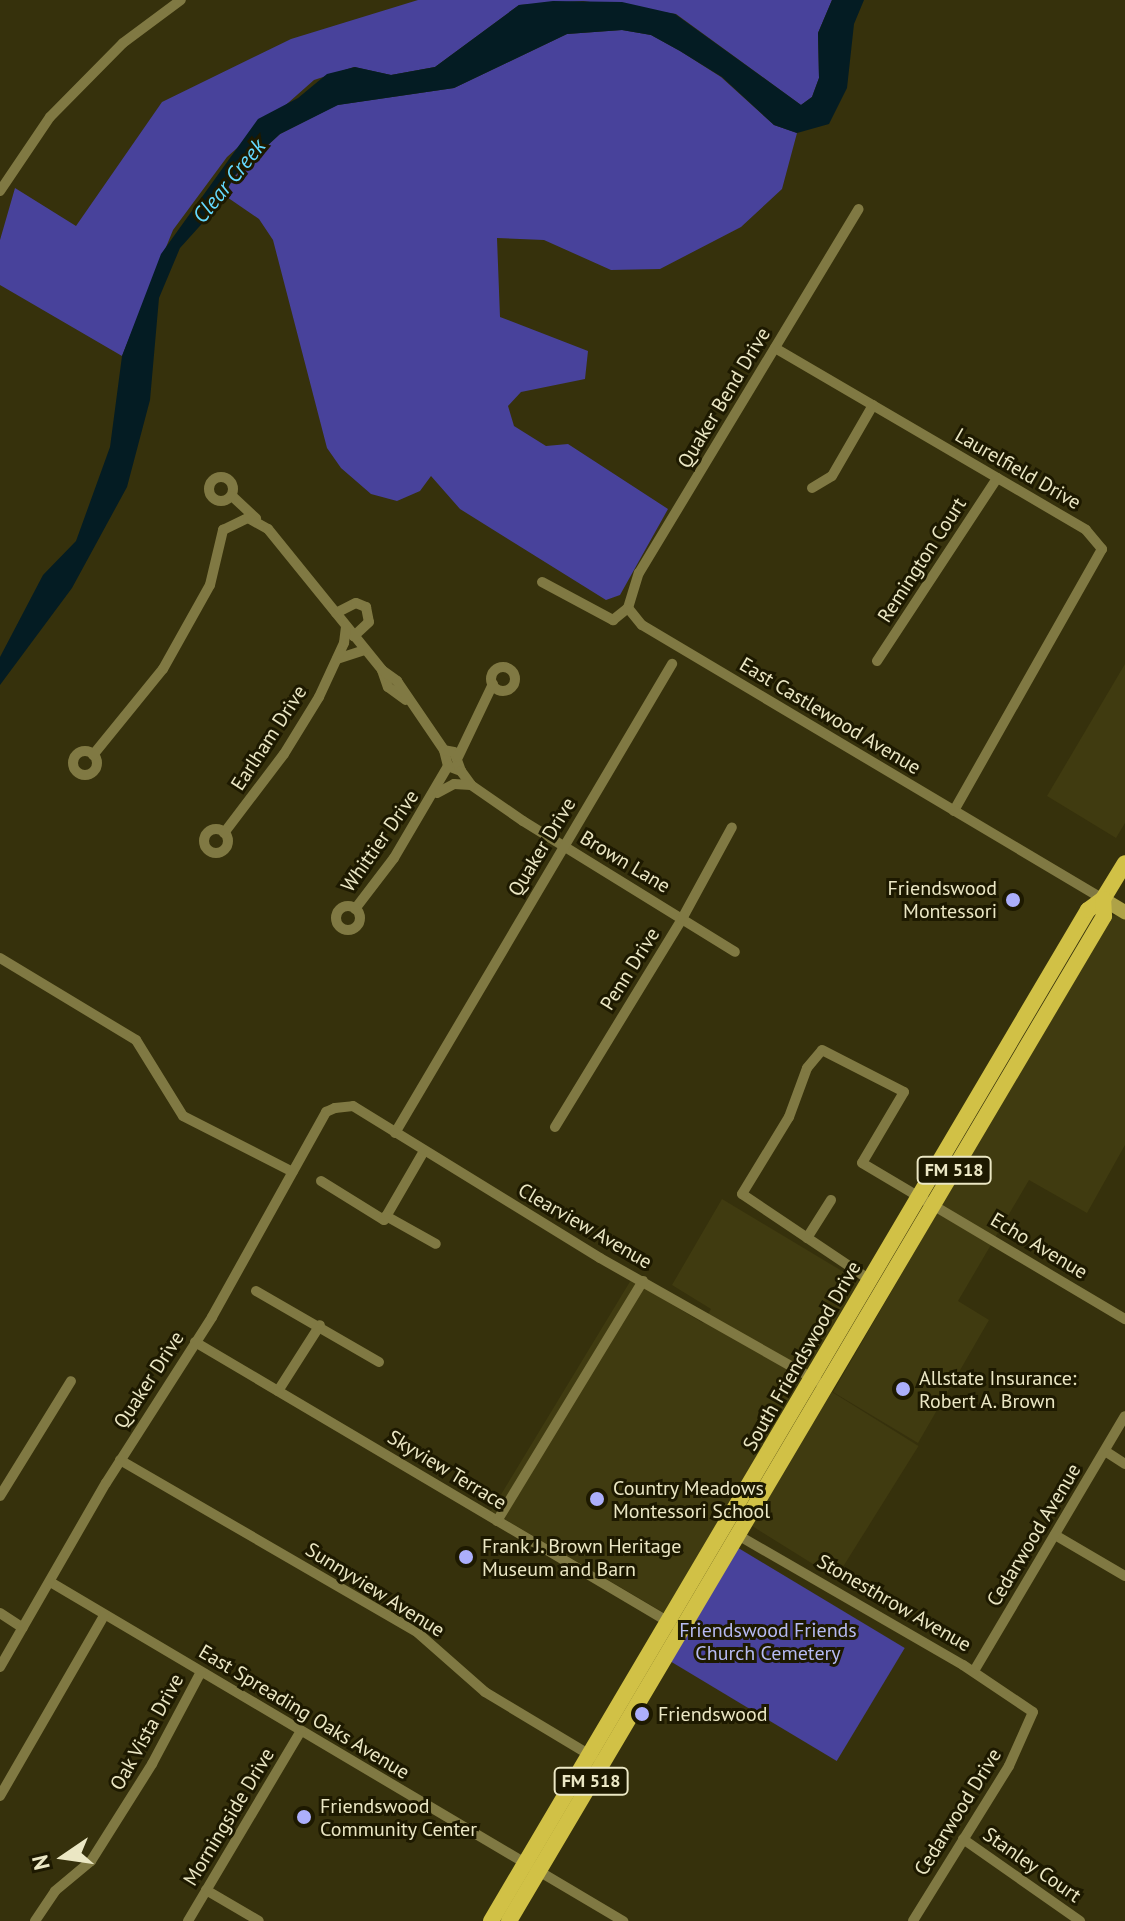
<!DOCTYPE html>
<style>
body{margin:0}
#map{position:relative;width:1125px;height:1921px;overflow:hidden;background:#36310c;font-family:"PT Sans",sans-serif}
div>[style]{position:absolute}
[style*='--x']{left:calc(var(--x)*1px);top:calc(var(--y)*1px);width:calc(var(--w)*1px);rotate:calc(var(--a)*1deg)}
.built>*{inset:0;background:#403b10;transform-origin:0 0}
.green>*{inset:0;background:#48429b;transform-origin:0 0}
.water>*{inset:0;background:#041c23}
.street>*{height:10px;margin:-5px;padding:0 5px;transform-origin:5px;border-radius:5px;background:#807943}
.street>.ring{margin:-5px;padding:0;box-sizing:content-box;background:none;border:10px solid #807943;border-radius:50%}
.secondary>*{height:14px;margin:-7px;padding:0 7px;transform-origin:7px;border-radius:7px;background:#aea247}
.primary>*{height:16px;margin:-8px;padding:0 8px;transform-origin:8px;border-radius:8px;background:#d1c146}
.dots>*{width:22px;height:22px;translate:-50% -50%;box-sizing:border-box;border:4px solid #1d1900;border-radius:50%}
span{translate:-50% -50%;white-space:nowrap;text-align:center;line-height:1.15;-webkit-text-stroke:6px #1d1900;paint-order:stroke}
.shield-label span{padding:2px 6px;background:#1d1900;border:2px solid;border-radius:6px;-webkit-text-stroke-width:0}
.shield-label{font-size:18px;color:#ebe7c4;font-weight:700}
.street-label{font-size:20px;color:#ebe7c4}
.poi-label{font-size:20px;color:#ebe7c4}
.right{translate:-100% -50%;text-align:right}
.left{translate:0 -50%;text-align:left}
.park-label{font-size:20px;color:#b7bbf2}
.water-label{font-size:22px;color:#64daff;font-style:italic}
.north{position:absolute;left:24px;top:1817px;width:80px;height:80px;-webkit-text-stroke:6px #1d1900;paint-order:stroke;rotate:257deg;font-size:22px;font-weight:700;line-height:32px;text-align:center;color:#ebe7c4}
.north::after{content:'';display:block;margin:auto;width:28px;height:36px;background:#ebe7c4;clip-path:polygon(50% 0,100% 100%,50% 72%,0 100%)}
</style>
<div id="map">
<div class="built">
<div style="clip-path:polygon(1125px 664px,1125px 823px,1116px 838px,1047px 796px)"></div>
<div style="clip-path:polygon(1117px 915px,1125px 919px,1125px 1145px,1087px 1213px,1029px 1180px,958px 1301px,989px 1320px,918px 1443px,833px 1392px,1110px 916px)"></div>
<div style="clip-path:polygon(722px 1199px,862px 1283px,666px 1614px,491px 1511px,631px 1280px,703px 1323px,711px 1309px,672px 1285px)"></div>
<div style="left:832px;top:1392px;width:102px;height:156px;rotate:32deg"></div>
</div>
<div class="green">
<div style="clip-path:polygon(418px 0,832px 0,818px 33px,819px 78px,812px 97px,801px 105px,676px 14px,583px 1px,519px 5px,435px 67px,391px 75px,354px 67px,314px 80px,227px 157px,173px 230px,122px 356px,0 285px,0 240px,15px 188px,76px 226px,162px 102px,291px 39px)"></div>
<div style="clip-path:polygon(622px 30px,651px 35px,680px 51px,721px 77px,774px 125px,797px 133px,782px 189px,741px 227px,660px 269px,611px 270px,544px 240px,497px 238px,500px 317px,588px 351px,585px 379px,521px 392px,508px 406px,514px 426px,546px 446px,568px 444px,668px 509px,620px 595px,606px 600px,460px 509px,431px 476px,420px 491px,397px 501px,371px 494px,341px 468px,327px 448px,273px 240px,259px 219px,224px 195px,235px 176px,280px 134px,337px 105px,454px 88px,567px 34px)"></div>
<div style="left:735px;top:1546px;width:198px;height:132px;rotate:31deg"></div>
</div>
<div class="water">
<div style="clip-path:polygon(832px 0,864px 0,854px 24px,847px 88px,829px 124px,797px 133px,774px 125px,722px 77px,680px 51px,651px 35px,622px 30px,567px 34px,454px 88px,338px 105px,280px 134px,235px 175px,217px 207px,180px 248px,159px 298px,150px 400px,127px 487px,72px 588px,0 685px,0 657px,43px 575px,76px 541px,110px 447px,122px 356px,161px 254px,258px 119px,298px 98px,327px 74px,355px 67px,391px 75px,435px 67px,519px 5px,553px 1px,622px 2px,675px 14px,801px 105px,812px 97px,819px 78px,818px 33px)"></div>
</div>
<div class="street">
<div style="--x:0;--y:191;--w:89;--a:-56"></div>
<div style="--x:50;--y:117;--w:104;--a:-45.4"></div>
<div style="--x:123;--y:43;--w:72;--a:-36.6"></div>
<div style="--x:775;--y:348;--w:360;--a:30.3"></div>
<div style="--x:1086;--y:530;--w:25;--a:50"></div>
<div style="--x:1102;--y:549;--w:301;--a:119.5"></div>
<div class="ring" style="left:209px;top:477px;width:14px;height:14px"></div>
<div style="--x:812;--y:488;--w:23;--a:-31"></div>
<div style="--x:832;--y:476;--w:82;--a:-60"></div>
<div style="--x:232;--y:496;--w:33;--a:43"></div>
<div style="--x:542;--y:582;--w:81;--a:28.2"></div>
<div style="--x:613;--y:620;--w:19;--a:-39"></div>
<div style="--x:628;--y:608;--w:22;--a:51"></div>
<div style="--x:642;--y:625;--w:536;--a:30.73"></div>
<div style="--x:628;--y:608;--w:37;--a:-73"></div>
<div style="--x:639;--y:573;--w:425;--a:-58.9"></div>
<div style="--x:336;--y:613;--w:22;--a:-27"></div>
<div style="--x:356;--y:603;--w:11;--a:22"></div>
<div style="--x:366;--y:607;--w:15;--a:79"></div>
<div style="--x:369;--y:622;--w:21;--a:137"></div>
<div style="--x:337;--y:659;--w:29;--a:-18"></div>
<div style="--x:877;--y:661;--w:219;--a:-56.7"></div>
<div class="ring" style="left:491px;top:667px;width:14px;height:14px"></div>
<div style="--x:382;--y:670;--w:18;--a:71"></div>
<div style="--x:388;--y:687;--w:22;--a:36"></div>
<div class="ring" style="left:73px;top:751px;width:14px;height:14px"></div>
<div style="--x:93;--y:755;--w:111;--a:-50.9"></div>
<div style="--x:163;--y:669;--w:96;--a:-60.8"></div>
<div style="--x:210;--y:585;--w:57;--a:-76.7"></div>
<div style="--x:223;--y:530;--w:28;--a:-26"></div>
<div style="--x:248;--y:518;--w:23;--a:29"></div>
<div style="--x:268;--y:529;--w:181;--a:51"></div>
<div style="--x:382;--y:670;--w:19;--a:36"></div>
<div style="--x:397;--y:681;--w:83;--a:55.7"></div>
<div style="--x:444;--y:750;--w:16;--a:76"></div>
<div style="--x:448;--y:766;--w:14;--a:21"></div>
<div style="--x:461;--y:771;--w:20;--a:-110"></div>
<div style="--x:454;--y:752;--w:10;--a:-169"></div>
<div style="--x:458;--y:757;--w:81;--a:-64.4"></div>
<div style="--x:461;--y:771;--w:17;--a:54"></div>
<div style="--x:471;--y:785;--w:63;--a:34.7"></div>
<div style="--x:523;--y:821;--w:249;--a:31.7"></div>
<div style="--x:437;--y:793;--w:19;--a:-28"></div>
<div style="--x:454;--y:784;--w:17;--a:3"></div>
<div class="ring" style="left:204px;top:829px;width:14px;height:14px"></div>
<div style="--x:224;--y:833;--w:99;--a:-52.8"></div>
<div style="--x:284;--y:754;--w:67;--a:-58.4"></div>
<div style="--x:319;--y:697;--w:60;--a:-65.2"></div>
<div style="--x:344;--y:643;--w:17;--a:-83"></div>
<div class="ring" style="left:336px;top:906px;width:14px;height:14px"></div>
<div style="--x:355;--y:909;--w:64;--a:-52.6"></div>
<div style="--x:394;--y:858;--w:107;--a:-59.6"></div>
<div style="--x:0;--y:958;--w:159;--a:31.1"></div>
<div style="--x:136;--y:1040;--w:89;--a:58.3"></div>
<div style="--x:183;--y:1116;--w:123;--a:27"></div>
<div style="--x:555;--y:1127;--w:246;--a:-58.6"></div>
<div style="--x:683;--y:917;--w:102;--a:-61.4"></div>
<div style="--x:395;--y:1133;--w:545;--a:-59.43"></div>
<div style="--x:321;--y:1181;--w:74;--a:31.8"></div>
<div style="--x:384;--y:1220;--w:80;--a:-59.9"></div>
<div style="--x:386;--y:1216;--w:57;--a:29.2"></div>
<div style="--x:807;--y:1238;--w:45;--a:-57.7"></div>
<div style="--x:870;--y:1280;--w:154;--a:-146.1"></div>
<div style="--x:742;--y:1194;--w:90;--a:-58.6"></div>
<div style="--x:789;--y:1117;--w:52;--a:-69.8"></div>
<div style="--x:807;--y:1068;--w:23;--a:-50"></div>
<div style="--x:822;--y:1050;--w:92;--a:27.1"></div>
<div style="--x:904;--y:1092;--w:82;--a:120.6"></div>
<div style="--x:862;--y:1163;--w:306;--a:30.7"></div>
<div style="--x:256;--y:1291;--w:142;--a:30"></div>
<div style="--x:195;--y:1342;--w:554;--a:30.59"></div>
<div style="--x:278;--y:1391;--w:78;--a:-57.5"></div>
<div style="--x:1105;--y:1451;--w:24;--a:33"></div>
<div style="--x:120;--y:1460;--w:345;--a:30.1"></div>
<div style="--x:418;--y:1633;--w:89;--a:41.4"></div>
<div style="--x:485;--y:1692;--w:126;--a:31"></div>
<div style="--x:0;--y:1496;--w:135;--a:-58.3"></div>
<div style="--x:497;--y:1521;--w:281;--a:-58.7"></div>
<div style="--x:736;--y:1534;--w:262;--a:30"></div>
<div style="--x:963;--y:1665;--w:84;--a:33.9"></div>
<div style="--x:1033;--y:1712;--w:59;--a:114"></div>
<div style="--x:1009;--y:1766;--w:182;--a:121.8"></div>
<div style="--x:1055;--y:1535;--w:81;--a:30.4"></div>
<div style="--x:52;--y:1583;--w:664;--a:30.62"></div>
<div style="--x:0;--y:1613;--w:27;--a:33"></div>
<div style="--x:0;--y:1667;--w:212;--a:-60.1"></div>
<div style="--x:106;--y:1483;--w:197;--a:-57.4"></div>
<div style="--x:212;--y:1317;--w:235;--a:-60.9"></div>
<div style="--x:326;--y:1112;--w:10;--a:-24"></div>
<div style="--x:335;--y:1108;--w:18;--a:-6"></div>
<div style="--x:353;--y:1106;--w:290;--a:31.6"></div>
<div style="--x:600;--y:1258;--w:249;--a:29.5"></div>
<div style="--x:974;--y:1671;--w:296;--a:-59.4"></div>
<div style="--x:0;--y:1796;--w:208;--a:-60"></div>
<div style="--x:963;--y:1839;--w:143;--a:35"></div>
<div style="--x:206;--y:1890;--w:61;--a:30.3"></div>
<div style="--x:35;--y:1921;--w:36;--a:-56"></div>
<div style="--x:55;--y:1891;--w:47;--a:-39.8"></div>
<div style="--x:91;--y:1861;--w:115;--a:-57.8"></div>
<div style="--x:152;--y:1764;--w:104;--a:-62"></div>
<div style="--x:188;--y:1921;--w:221;--a:-59.3"></div>
</div>
<div class="secondary">
<div style="--x:1103;--y:899;--w:26;--a:31"></div>
</div>
<div class="primary">
<div style="--x:491;--y:1921;--w:1174;--a:-59.44"></div>
<div style="--x:1088;--y:910;--w:19;--a:-36"></div>
<div style="--x:1103;--y:899;--w:42;--a:-58.6"></div>
<div style="--x:509;--y:1921;--w:1168;--a:-59.37"></div>
<div style="--x:1104;--y:916;--w:17;--a:-93"></div>
</div>
<div class="dots">
<div style="left:1013px;top:900px;background:#acaffb"></div>
<div style="left:903px;top:1389px;background:#acaffb"></div>
<div style="left:597px;top:1499px;background:#acaffb"></div>
<div style="left:466px;top:1557px;background:#acaffb"></div>
<div style="left:642px;top:1714px;background:#acaffb"></div>
<div style="left:304px;top:1817px;background:#acaffb"></div>
</div>
<div class="shield-label">
<span style="left:954px;top:1170px">FM 518</span>
<span style="left:591px;top:1781px">FM 518</span>
</div>
<div class="street-label">
<span style="left:724px;top:398px;rotate:-59deg">Quaker Bend Drive</span>
<span style="left:1018px;top:469px;rotate:30deg">Laurelfield Drive</span>
<span style="left:922px;top:560px;rotate:-57deg">Remington Court</span>
<span style="left:830px;top:716px;rotate:31deg">East Castlewood Avenue</span>
<span style="left:269px;top:738px;rotate:-57deg">Earlham Drive</span>
<span style="left:380px;top:841px;rotate:-55deg">Whittier Drive</span>
<span style="left:542px;top:847px;rotate:-59deg">Quaker Drive</span>
<span style="left:625px;top:862px;rotate:31deg">Brown Lane</span>
<span style="left:630px;top:969px;rotate:-58deg">Penn Drive</span>
<span style="left:585px;top:1226px;rotate:30deg">Clearview Avenue</span>
<span style="left:1039px;top:1246px;rotate:31deg">Echo Avenue</span>
<span style="left:802px;top:1356px;rotate:-60deg">South Friendswood Drive</span>
<span style="left:149px;top:1380px;rotate:-57deg">Quaker Drive</span>
<span style="left:447px;top:1470px;rotate:31deg">Skyview Terrace</span>
<span style="left:1034px;top:1535px;rotate:-59deg">Cedarwood Avenue</span>
<span style="left:375px;top:1590px;rotate:32deg">Sunnyview Avenue</span>
<span style="left:894px;top:1603px;rotate:30deg">Stonesthrow Avenue</span>
<span style="left:304px;top:1712px;rotate:31deg">East Spreading Oaks Avenue</span>
<span style="left:147px;top:1732px;rotate:-61deg">Oak Vista Drive</span>
<span style="left:958px;top:1812px;rotate:-58deg">Cedarwood Drive</span>
<span style="left:229px;top:1817px;rotate:-59deg">Morningside Drive</span>
<span style="left:1032px;top:1865px;rotate:35deg">Stanley Court</span>
</div>
<div class="poi-label">
<span class="right" style="left:997px;top:900px">Friendswood<br>Montessori</span>
<span class="left" style="left:919px;top:1390px">Allstate Insurance:<br>Robert A. Brown</span>
<span class="left" style="left:613px;top:1500px">Country Meadows<br>Montessori School</span>
<span class="left" style="left:482px;top:1558px">Frank J. Brown Heritage<br>Museum and Barn</span>
<span class="left" style="left:658px;top:1714px">Friendswood</span>
<span class="left" style="left:320px;top:1818px">Friendswood<br>Community Center</span>
</div>
<div class="park-label">
<span style="left:768px;top:1642px">Friendswood Friends<br>Church Cemetery</span>
</div>
<div class="water-label">
<span style="left:229px;top:181px;rotate:-51deg">Clear Creek</span>
</div>
<div class="north">N</div>
</div>
